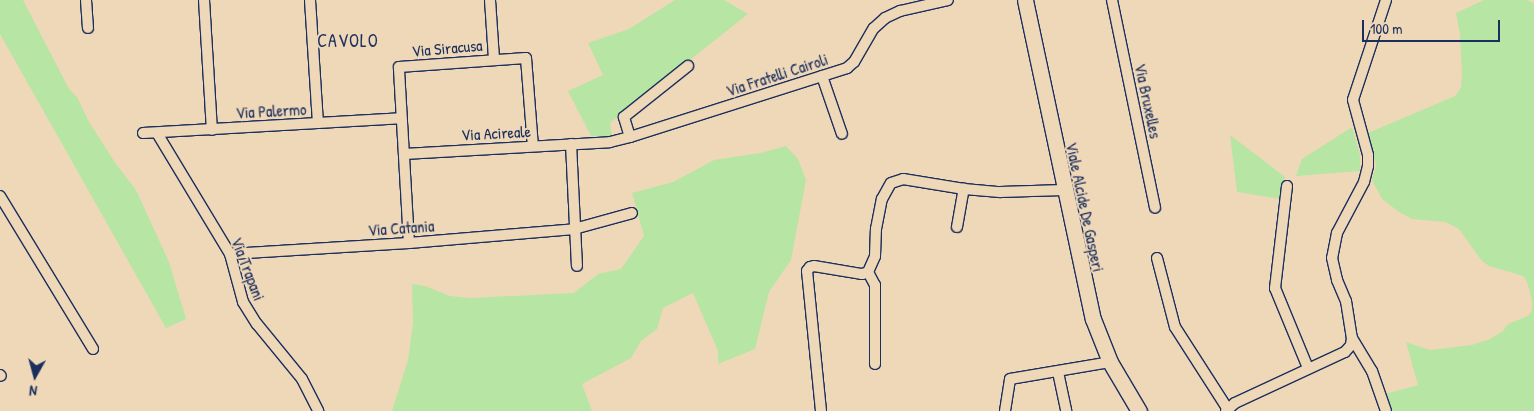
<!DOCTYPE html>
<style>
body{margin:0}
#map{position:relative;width:1534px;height:411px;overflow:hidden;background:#efd8b8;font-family:"Patrick Hand",sans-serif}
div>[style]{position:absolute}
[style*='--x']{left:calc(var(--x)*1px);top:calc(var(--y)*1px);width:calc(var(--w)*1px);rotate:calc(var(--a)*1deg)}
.green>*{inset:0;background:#b7e5a4}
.roads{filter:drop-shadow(1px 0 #1b2f5e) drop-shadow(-1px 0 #1b2f5e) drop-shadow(0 1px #1b2f5e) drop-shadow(0 -1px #1b2f5e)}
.minor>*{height:10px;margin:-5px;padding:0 5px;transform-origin:5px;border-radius:5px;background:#efd8b8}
.secondary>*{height:15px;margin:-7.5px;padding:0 7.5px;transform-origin:7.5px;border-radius:7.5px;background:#efd8b8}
span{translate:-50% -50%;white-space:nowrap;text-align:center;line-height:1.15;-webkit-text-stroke:4px #efd8b8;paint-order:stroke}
.street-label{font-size:16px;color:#1b2f5e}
.neighbourhood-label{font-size:18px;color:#1b2f5e;letter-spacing:1px}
.north{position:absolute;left:10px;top:351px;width:50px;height:50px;-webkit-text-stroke:4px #efd8b8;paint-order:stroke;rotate:187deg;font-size:14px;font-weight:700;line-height:20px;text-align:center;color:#1b2f5e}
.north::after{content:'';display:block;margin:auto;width:18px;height:22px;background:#1b2f5e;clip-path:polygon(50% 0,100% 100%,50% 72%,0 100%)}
.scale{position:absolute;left:1362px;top:20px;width:138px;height:22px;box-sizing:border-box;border:2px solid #1b2f5e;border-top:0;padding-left:6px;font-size:15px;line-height:18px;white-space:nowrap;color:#1b2f5e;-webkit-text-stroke:4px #efd8b8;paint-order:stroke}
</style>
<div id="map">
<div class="green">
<div style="clip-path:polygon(0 0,23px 0,69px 89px,77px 97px,89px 122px,116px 164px,136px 190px,169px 262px,186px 319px,166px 328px,0 34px)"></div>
<div style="clip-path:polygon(675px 0,724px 0,748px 14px,610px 123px,612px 136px,607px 137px,591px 136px,568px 91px,603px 75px,588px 43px,629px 29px)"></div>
<div style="clip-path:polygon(1484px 0,1526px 0,1534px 3px,1534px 411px,1390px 411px,1385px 394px,1418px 385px,1406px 342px,1430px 350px,1472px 345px,1490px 339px,1503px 331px,1508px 324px,1528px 316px,1532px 310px,1532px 300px,1527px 282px,1523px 276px,1489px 266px,1482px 261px,1459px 229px,1445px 222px,1412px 219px,1399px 212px,1382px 199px,1372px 180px,1376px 166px,1368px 133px,1455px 96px,1461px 88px,1462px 76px,1460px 35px,1456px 13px)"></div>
<div style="clip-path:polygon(1352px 127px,1360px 155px,1360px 171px,1296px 176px,1302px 159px)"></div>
<div style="clip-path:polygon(1230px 135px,1285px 177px,1280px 199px,1237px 192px)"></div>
<div style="clip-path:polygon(786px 146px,798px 159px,806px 180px,791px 260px,769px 292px,755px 349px,718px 364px,718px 351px,693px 293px,663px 308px,657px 329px,641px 341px,631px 358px,582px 384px,592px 411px,392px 411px,408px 360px,413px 323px,412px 284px,425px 286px,450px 296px,470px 298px,574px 293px,598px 274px,621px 269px,644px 236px,632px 193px,673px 182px,714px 160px,760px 153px)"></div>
</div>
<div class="roads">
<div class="minor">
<div style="--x:86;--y:0;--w:28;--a:86"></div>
<div style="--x:204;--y:0;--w:130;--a:86.5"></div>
<div style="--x:310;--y:0;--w:123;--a:86.3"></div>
<div style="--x:490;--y:0;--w:59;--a:86.1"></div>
<div style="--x:1112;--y:0;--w:212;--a:78.3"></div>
<div style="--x:1386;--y:0;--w:105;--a:108.3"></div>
<div style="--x:1353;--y:100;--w:57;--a:74.7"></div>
<div style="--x:1368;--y:155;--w:11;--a:90"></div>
<div style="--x:1368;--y:166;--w:16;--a:104"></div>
<div style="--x:1364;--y:182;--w:58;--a:117.9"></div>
<div style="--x:1337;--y:233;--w:25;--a:101"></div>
<div style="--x:1332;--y:258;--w:23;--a:77"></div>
<div style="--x:1337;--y:280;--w:23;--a:67"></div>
<div style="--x:1346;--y:301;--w:37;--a:81"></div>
<div style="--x:1352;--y:338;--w:39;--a:59"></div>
<div style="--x:1372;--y:371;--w:42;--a:70.7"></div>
<div style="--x:822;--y:76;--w:61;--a:71"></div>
<div style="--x:143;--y:133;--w:258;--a:-3.3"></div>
<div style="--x:157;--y:133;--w:141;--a:58.9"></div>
<div style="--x:230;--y:254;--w:50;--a:74.8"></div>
<div style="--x:243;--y:302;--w:26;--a:58"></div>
<div style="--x:257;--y:324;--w:71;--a:50.7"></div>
<div style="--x:302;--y:379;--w:36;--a:63"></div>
<div style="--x:630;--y:137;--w:21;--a:-107"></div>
<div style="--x:624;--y:117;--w:82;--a:-38.6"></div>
<div style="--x:571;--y:144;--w:122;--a:87.2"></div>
<div style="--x:404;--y:154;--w:206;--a:-3.3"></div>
<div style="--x:610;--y:142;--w:21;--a:-14"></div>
<div style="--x:630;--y:137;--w:228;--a:-17.6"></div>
<div style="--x:847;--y:68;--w:9;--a:-41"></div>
<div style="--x:854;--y:62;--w:39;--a:-60"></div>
<div style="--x:874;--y:28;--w:15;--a:-42"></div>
<div style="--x:885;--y:18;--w:17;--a:-25"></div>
<div style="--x:900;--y:11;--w:49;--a:-12.9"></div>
<div style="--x:1287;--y:186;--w:103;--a:96.7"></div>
<div style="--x:1275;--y:288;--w:87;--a:67.6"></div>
<div style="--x:0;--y:196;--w:179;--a:58.7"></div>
<div style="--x:957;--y:227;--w:39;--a:-80"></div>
<div style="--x:409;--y:243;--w:176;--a:-93.3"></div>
<div style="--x:399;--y:67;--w:127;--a:-4.1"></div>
<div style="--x:526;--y:58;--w:88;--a:85.5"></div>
<div style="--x:230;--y:254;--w:179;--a:-3.5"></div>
<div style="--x:409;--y:243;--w:166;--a:-4.8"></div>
<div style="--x:574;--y:229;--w:60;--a:-15.4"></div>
<div style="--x:1157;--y:258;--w:71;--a:75.4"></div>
<div style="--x:1175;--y:327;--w:96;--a:57.3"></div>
<div style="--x:868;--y:272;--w:15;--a:62"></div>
<div style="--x:875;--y:285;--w:79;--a:90"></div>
<div style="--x:1058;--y:372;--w:40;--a:78"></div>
<div style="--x:0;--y:375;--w:1;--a:45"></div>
<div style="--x:821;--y:411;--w:141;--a:-95.7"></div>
<div style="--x:807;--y:271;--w:5;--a:-53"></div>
<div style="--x:810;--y:267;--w:4;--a:-14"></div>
<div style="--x:814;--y:266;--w:49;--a:9.5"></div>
<div style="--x:862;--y:274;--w:6;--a:-18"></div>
<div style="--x:868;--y:272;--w:17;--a:-66"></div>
<div style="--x:875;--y:256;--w:27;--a:-88"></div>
<div style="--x:876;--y:229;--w:31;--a:-79"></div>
<div style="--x:882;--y:199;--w:18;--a:-61"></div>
<div style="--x:891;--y:183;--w:13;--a:-18"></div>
<div style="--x:903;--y:179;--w:62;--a:9.3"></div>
<div style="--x:964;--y:189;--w:36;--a:5"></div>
<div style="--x:1000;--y:192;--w:64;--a:-1.8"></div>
<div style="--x:1005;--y:411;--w:32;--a:-81"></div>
<div style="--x:1010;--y:379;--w:101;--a:-9.6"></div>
<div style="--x:1226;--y:411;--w:12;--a:-42"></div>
<div style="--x:1235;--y:403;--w:121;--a:-24.9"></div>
<div style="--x:1345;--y:352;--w:9;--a:-49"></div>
<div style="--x:1351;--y:345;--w:7;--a:-82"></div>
</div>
<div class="secondary">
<div style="--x:1025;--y:0;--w:326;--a:78"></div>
<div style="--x:1093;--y:319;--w:46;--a:68.4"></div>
<div style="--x:1110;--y:362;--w:57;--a:59.4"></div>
</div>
</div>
<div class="street-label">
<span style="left:447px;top:48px;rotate:-5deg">Via Siracusa</span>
<span style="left:777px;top:75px;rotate:-18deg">Via Fratelli Cairoli</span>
<span style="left:1148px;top:101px;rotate:78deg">Via Bruxelles</span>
<span style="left:271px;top:111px;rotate:-3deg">Via Palermo</span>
<span style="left:496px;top:133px;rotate:-3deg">Via Acireale</span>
<span style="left:1085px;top:207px;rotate:78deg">Viale Alcide De Gasperi</span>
<span style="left:401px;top:228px;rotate:-4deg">Via Catania</span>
<span style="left:248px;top:269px;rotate:69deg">Via Trapani</span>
</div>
<div class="neighbourhood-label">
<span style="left:348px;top:41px">CAVOLO</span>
</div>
<div class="north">N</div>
<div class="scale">100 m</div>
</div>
